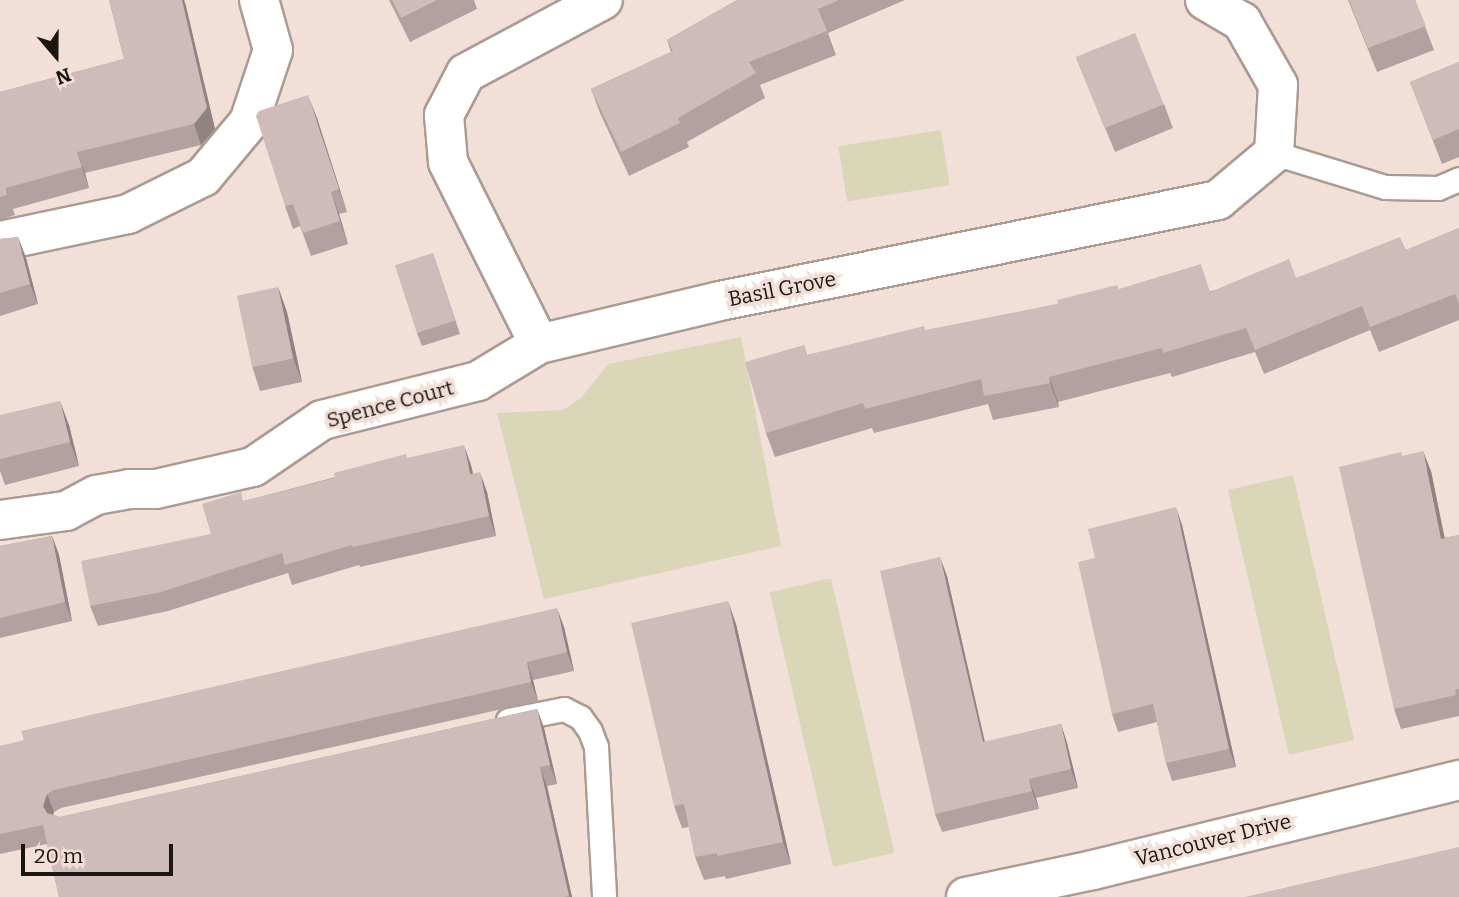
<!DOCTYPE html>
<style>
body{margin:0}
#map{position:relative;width:1459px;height:897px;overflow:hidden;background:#f2e0d8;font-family:Bitter,serif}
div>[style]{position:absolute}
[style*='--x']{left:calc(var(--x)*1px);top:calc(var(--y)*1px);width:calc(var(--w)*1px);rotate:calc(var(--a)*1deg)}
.green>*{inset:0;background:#dad7b8;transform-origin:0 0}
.roads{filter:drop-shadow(2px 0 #ab9b93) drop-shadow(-2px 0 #ab9b93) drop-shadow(0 2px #ab9b93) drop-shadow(0 -2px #ab9b93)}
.lane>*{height:23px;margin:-11.5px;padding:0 11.5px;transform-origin:11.5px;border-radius:11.5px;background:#fff}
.street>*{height:38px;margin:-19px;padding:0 19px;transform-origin:19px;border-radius:19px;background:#fff}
.wall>*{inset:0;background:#b2a1a0}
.shaded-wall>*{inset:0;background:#918382}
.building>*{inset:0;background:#cfbbba;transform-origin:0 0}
span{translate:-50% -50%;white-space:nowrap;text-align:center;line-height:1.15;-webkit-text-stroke:7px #f2e0d8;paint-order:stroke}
.street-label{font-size:21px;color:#1c1613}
.north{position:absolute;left:21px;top:21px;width:70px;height:70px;-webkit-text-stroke:5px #f2e0d8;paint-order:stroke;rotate:160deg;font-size:19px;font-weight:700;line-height:28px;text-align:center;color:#1c1613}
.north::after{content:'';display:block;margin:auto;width:24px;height:32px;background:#1c1613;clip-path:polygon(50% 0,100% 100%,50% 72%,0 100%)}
.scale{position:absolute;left:21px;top:844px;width:152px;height:32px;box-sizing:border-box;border:4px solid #1c1613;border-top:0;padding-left:9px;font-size:21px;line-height:24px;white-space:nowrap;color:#1c1613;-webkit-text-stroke:5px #f2e0d8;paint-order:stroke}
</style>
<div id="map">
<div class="green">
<div style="left:941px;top:130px;width:56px;height:104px;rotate:81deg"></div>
<div style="clip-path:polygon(741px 337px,781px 546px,544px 599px,497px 413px,563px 410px,581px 398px,608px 364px)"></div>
<div style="left:1293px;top:475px;width:272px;height:67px;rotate:77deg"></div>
<div style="left:831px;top:578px;width:282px;height:63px;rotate:77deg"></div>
</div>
<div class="roads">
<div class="lane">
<div style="--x:1274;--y:153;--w:116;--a:17"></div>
<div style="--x:1385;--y:187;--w:53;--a:1.1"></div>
<div style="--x:1438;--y:188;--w:23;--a:-23"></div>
<div style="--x:508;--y:720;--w:57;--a:-11.1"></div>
<div style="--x:564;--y:709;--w:18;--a:27"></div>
<div style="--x:580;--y:717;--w:17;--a:54"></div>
<div style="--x:590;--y:731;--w:17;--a:69"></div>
<div style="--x:596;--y:747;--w:150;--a:86.9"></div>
</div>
<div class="street">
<div style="--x:0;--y:241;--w:131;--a:-11.9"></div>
<div style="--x:128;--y:214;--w:84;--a:-26.3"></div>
<div style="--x:203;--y:177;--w:72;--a:-50.1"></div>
<div style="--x:249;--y:122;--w:76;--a:-71.6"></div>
<div style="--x:273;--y:50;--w:52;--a:-105.6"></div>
<div style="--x:539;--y:344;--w:203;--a:-116.6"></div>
<div style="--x:448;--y:162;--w:47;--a:-94.9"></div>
<div style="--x:444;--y:115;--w:47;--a:-62.4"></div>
<div style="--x:466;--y:73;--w:155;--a:-28.1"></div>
<div style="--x:0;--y:520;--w:67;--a:-7.8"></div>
<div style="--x:66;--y:511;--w:34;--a:-28"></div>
<div style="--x:96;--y:495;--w:34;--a:-10"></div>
<div style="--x:129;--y:489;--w:27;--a:0"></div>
<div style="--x:156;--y:489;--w:99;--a:-12.8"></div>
<div style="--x:253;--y:467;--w:83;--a:-34.3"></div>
<div style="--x:322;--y:420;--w:161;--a:-14"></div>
<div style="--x:478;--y:381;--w:71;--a:-31.2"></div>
<div style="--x:539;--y:344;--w:186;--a:-13.4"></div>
<div style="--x:720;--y:301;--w:508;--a:-11.46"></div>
<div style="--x:1218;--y:200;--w:73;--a:-40"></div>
<div style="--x:1274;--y:153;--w:68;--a:-86.6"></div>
<div style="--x:1278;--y:85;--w:73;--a:-119.7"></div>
<div style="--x:1242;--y:22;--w:43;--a:-149.3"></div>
<div style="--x:966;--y:897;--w:130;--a:-12"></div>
<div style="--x:1093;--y:870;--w:377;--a:-13.8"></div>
</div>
</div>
<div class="wall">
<div style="clip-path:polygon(109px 0,184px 0,215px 129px,201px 145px,85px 173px,89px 188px,13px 209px,15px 215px,0 220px,0 92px,124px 59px)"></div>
<div style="clip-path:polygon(389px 0,474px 0,477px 9px,410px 42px)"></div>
<div style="clip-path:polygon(737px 0,905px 0,828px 33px,836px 55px,760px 85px,765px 98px,687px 142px,689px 147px,629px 176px,600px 113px,591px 89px,671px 52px,667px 40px)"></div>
<div style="clip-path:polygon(1348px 0,1415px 0,1434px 50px,1377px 72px)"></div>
<div style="clip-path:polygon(1076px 57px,1164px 104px,1173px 128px,1115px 152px)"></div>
<div style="clip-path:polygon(1459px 62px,1459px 157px,1442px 164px,1410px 82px)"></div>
<div style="clip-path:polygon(317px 118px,347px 212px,339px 214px,348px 244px,311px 256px,300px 226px,293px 229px,285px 206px)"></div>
<div style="clip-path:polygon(1459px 228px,1459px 320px,1379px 352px,1370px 330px,1264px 374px,1255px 352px,1172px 377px,1170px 373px,1058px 402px,1059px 407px,993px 420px,988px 404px,874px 433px,872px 428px,775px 457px,766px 433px,804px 345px,807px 355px,1058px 304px,1119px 289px,1211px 291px,1296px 278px,1406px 250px)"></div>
<div style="clip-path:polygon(18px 237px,26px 258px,38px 304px,0 316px,0 239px)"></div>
<div style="clip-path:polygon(433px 253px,460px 334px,422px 346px,417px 333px)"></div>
<div style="clip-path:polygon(278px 287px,287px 312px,302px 382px,260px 391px,252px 366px)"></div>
<div style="clip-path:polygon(0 415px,69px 425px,79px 466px,5px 485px,0 471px)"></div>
<div style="clip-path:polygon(1403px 456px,1431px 471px,1444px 538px,1459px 535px,1459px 716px,1401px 729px,1394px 709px)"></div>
<div style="clip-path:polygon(408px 458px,471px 465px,473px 473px,487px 492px,496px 536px,360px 567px,359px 565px,292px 585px,288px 573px,168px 611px,98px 626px,90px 606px,211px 534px,244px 501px)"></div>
<div style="clip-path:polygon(1182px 525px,1236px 767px,1172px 781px,1166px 763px,1157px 722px,1118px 732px,1112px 714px,1095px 558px)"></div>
<div style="clip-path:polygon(52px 536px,59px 555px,72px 621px,0 638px,0 546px)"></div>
<div style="clip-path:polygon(947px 576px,985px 742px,1061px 724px,1067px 743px,1078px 788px,1036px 798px,1039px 809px,942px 832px,935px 814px)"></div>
<div style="clip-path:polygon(736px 624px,791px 864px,726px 879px,725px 876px,704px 880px,695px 857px,689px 827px,682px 828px,674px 806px)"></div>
<div style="clip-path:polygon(564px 627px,574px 671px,533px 680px,538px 701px,61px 808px,54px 812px,53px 815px,60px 817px,537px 709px,544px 728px,557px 784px,547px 786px,572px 897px,59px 897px,47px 844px,0 854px,0 746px)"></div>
</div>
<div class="shaded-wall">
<div style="clip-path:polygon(182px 0,184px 0,186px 6px,215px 129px,201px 145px,194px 124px)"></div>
<div style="clip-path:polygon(308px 95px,317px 118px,347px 212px,339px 189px)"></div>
<div style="clip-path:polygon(77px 152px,85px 173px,89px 188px)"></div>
<div style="clip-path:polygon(331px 192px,339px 214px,348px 244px,340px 221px)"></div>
<div style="clip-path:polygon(18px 237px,26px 258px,38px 304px,30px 284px)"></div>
<div style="clip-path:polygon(278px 287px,287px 312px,302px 382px,293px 358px)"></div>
<div style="clip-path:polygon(1049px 377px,1058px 402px,1059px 407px,1050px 383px)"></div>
<div style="clip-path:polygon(60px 401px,69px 425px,79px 466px,70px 442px)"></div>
<div style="clip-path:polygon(464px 445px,471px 465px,477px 494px,470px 474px)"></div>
<div style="clip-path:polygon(1423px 451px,1431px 471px,1449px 559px,1441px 539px)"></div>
<div style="clip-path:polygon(480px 472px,487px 492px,496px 536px,489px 516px)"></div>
<div style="clip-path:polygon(1176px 507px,1182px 525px,1236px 767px,1229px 749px)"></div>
<div style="clip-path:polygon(52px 536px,59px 555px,72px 621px,65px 602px)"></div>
<div style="clip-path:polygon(940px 557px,947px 576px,989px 761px,983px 742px)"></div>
<div style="clip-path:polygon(728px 601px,736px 624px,791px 864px,783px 842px)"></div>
<div style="clip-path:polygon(557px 608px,564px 627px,574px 671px,567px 652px)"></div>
<div style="clip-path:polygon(527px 662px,533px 680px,538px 701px,531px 682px)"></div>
<div style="clip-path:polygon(537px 709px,544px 728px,557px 784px,550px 765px)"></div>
<div style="clip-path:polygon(1061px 724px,1067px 743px,1078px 788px,1071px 769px)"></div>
<div style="clip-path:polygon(540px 767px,547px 786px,572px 897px,570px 897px,569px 896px)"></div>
<div style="clip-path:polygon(1029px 779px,1036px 798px,1039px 809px,1032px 791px)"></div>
<div style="clip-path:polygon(47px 794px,54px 812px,50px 824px,43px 806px)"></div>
</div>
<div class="building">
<div style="clip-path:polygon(109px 0,182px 0,207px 108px,194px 124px,77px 152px,82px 167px,6px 188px,7px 195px,0 197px,0 92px,124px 59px)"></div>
<div style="clip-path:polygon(392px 0,437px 0,401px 18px)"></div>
<div style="clip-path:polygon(737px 0,839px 0,818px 9px,827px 31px,749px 62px,756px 73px,678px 118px,680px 123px,621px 152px,591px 89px,673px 51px,667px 40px)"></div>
<div style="clip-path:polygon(1349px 0,1415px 0,1426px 26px,1368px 48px)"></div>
<div style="left:1135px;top:33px;width:77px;height:64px;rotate:68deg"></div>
<div style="clip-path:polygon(1459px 62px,1459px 129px,1433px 140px,1410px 82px)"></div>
<div style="clip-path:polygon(308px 95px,339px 189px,331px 192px,340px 221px,303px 233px,293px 204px,285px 206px,256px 116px,259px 111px)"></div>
<div style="clip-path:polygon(1459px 228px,1459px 304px,1455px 294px,1370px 327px,1362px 306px,1255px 350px,1246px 328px,1163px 353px,1162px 348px,1049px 377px,1050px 383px,984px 396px,981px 379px,865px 409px,863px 403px,766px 433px,745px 362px,804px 345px,807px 355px,924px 326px,925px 330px,1058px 304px,1057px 300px,1117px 285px,1119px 289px,1201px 264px,1210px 292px,1289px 259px,1296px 278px,1400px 237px,1406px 250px)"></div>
<div style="clip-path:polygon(18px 237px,30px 284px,0 293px,0 239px)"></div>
<div style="left:433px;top:253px;width:71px;height:40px;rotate:72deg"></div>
<div style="left:278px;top:287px;width:73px;height:42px;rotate:78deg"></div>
<div style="clip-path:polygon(60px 401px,70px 442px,0 459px,0 415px)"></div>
<div style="clip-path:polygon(464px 445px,470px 474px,480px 472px,489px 516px,353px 547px,352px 545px,285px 565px,282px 553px,161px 592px,90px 606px,81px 561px,211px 534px,202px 504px,241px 492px,243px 501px,335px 478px,334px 473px,406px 454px,407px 458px)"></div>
<div style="clip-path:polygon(1423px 451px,1441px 539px,1459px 535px,1459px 689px,1455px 690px,1456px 695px,1394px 709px,1339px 467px,1401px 452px,1402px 456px)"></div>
<div style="clip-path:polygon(1176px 507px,1229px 749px,1166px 763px,1153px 704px,1112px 714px,1078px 562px,1095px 558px,1088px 529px)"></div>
<div style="clip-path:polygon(52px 536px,65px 602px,0 618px,0 546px)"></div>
<div style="clip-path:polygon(940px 557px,983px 742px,1061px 724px,1071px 769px,1029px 779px,1032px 791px,935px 814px,880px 571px)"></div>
<div style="clip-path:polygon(728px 601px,783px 842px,717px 856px,717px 853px,695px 857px,684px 804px,674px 806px,631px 623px)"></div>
<div style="clip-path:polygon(557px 608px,567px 652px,527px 662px,531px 682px,54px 790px,47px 794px,43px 806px,47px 813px,60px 817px,537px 709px,550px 765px,540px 767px,569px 896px,564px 897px,59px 897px,43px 825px,0 834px,0 746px,24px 740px,21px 731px)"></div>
<div style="clip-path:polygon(1459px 847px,1459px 897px,1245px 897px)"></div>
</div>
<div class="street-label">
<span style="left:782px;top:289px;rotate:-11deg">Basil Grove</span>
<span style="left:390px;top:404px;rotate:-15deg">Spence Court</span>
<span style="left:1213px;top:840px;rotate:-14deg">Vancouver Drive</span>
</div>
<div class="north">N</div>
<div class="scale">20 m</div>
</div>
